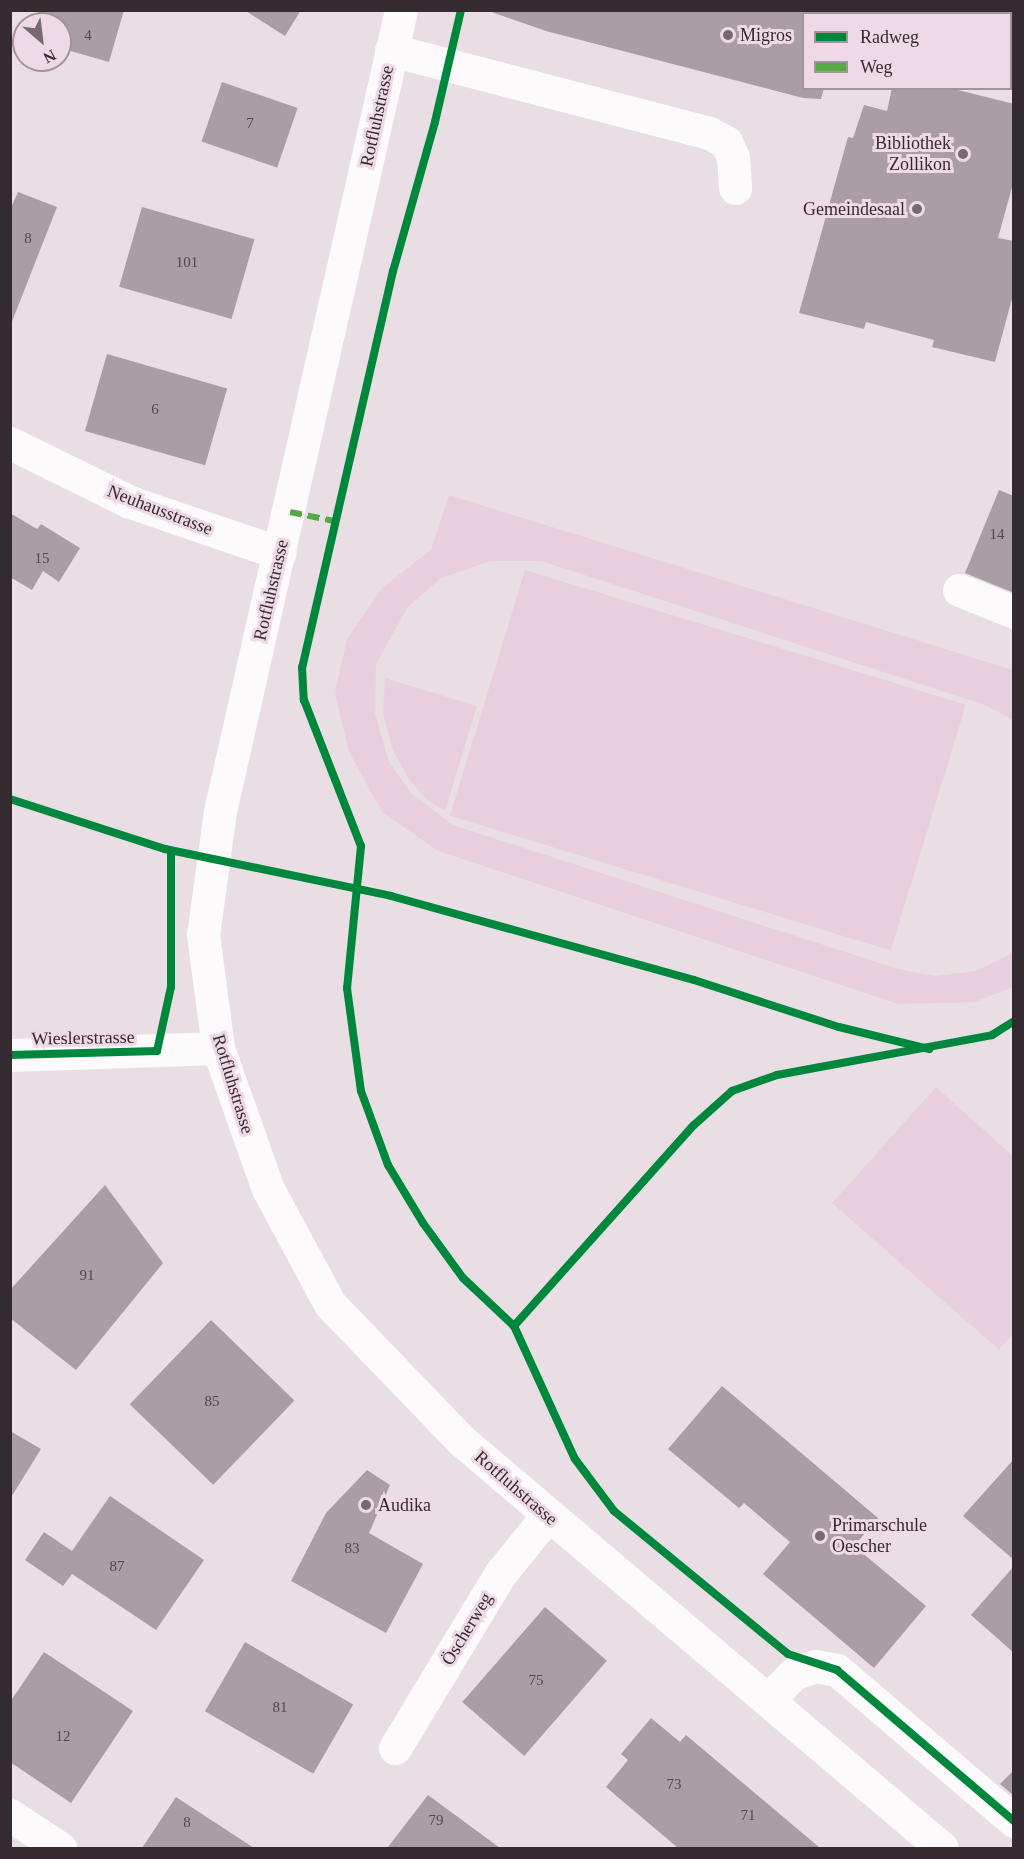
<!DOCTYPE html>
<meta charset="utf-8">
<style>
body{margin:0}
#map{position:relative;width:1024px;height:1859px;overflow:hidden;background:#eadee5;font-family:Georgia,serif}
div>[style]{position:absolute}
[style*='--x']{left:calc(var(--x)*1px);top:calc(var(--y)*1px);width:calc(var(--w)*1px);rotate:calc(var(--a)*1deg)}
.green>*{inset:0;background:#e9cfde;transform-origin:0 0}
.building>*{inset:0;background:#aa9da5;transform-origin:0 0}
.minor>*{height:33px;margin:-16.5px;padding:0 16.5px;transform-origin:16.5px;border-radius:16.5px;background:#fcfafb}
.major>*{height:33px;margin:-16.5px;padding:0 16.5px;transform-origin:16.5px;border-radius:16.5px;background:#fcfafb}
.quiet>*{height:6px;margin-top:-3px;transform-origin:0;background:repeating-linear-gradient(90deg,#54ab45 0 12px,transparent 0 18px)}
.cycleway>*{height:8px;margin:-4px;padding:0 4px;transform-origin:4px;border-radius:4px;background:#00873e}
.dots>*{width:16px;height:16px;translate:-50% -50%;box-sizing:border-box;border:3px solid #efd9e6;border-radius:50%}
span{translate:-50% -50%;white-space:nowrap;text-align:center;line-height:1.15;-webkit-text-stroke:6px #efd9e6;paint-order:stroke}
.number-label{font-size:15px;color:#52484d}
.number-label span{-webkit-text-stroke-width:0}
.poi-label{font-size:18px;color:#342b30}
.left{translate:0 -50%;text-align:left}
.right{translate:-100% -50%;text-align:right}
.street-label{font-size:18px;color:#342b30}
.frame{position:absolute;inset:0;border:12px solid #342b30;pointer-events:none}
.legend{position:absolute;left:802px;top:12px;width:210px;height:78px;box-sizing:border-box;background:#efd9e6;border:2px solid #a4939d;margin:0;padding:8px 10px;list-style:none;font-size:18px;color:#342b30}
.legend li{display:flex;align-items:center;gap:12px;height:30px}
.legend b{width:30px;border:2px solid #a4939d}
.north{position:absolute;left:12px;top:12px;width:60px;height:60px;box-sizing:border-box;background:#efd9e6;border:2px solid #a4939d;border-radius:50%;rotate:152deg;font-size:16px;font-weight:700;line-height:24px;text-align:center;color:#342b30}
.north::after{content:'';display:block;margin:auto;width:21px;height:27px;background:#746a6f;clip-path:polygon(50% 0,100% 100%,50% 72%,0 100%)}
</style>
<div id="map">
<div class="green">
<div style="clip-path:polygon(449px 495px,1013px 670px,1013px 720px,985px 705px,541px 561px,491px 561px,441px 578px,408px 607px,376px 664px,375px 713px,389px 762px,411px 793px,453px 825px,898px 969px,935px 976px,976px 971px,1013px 953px,1013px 987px,975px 1002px,898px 1004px,438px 851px,382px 812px,349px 752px,335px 693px,347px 639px,383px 587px,431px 550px)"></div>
<div style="left:525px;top:570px;width:461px;height:257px;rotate:17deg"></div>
<div style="clip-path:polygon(385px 678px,477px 706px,445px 811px,427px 800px,408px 778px,392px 748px,383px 713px)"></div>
<div style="clip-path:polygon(936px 1087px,1013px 1156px,1013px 1333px,999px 1350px,832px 1203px)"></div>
</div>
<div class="building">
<div style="clip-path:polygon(39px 10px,124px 10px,109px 62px,60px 48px,60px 24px,35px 24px)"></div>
<div style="clip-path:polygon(244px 10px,301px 10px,285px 36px)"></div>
<div style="clip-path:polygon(486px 10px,845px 10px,804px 14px,804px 88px,824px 88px,821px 99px,803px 98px,546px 31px)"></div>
<div style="left:222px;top:82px;width:80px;height:63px;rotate:19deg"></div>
<div style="clip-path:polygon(892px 88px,950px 88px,1014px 104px,1014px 180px,998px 238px,1014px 241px,1014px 291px,995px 362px,932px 347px,934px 340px,866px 322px,864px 329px,799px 313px,848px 137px,853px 138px,864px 105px,887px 111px)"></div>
<div style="clip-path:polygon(18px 192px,57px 207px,11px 324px,10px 210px)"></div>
<div style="left:142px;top:207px;width:117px;height:83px;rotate:16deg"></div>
<div style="left:107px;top:354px;width:125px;height:80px;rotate:16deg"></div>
<div style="clip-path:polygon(999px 490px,1014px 496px,1014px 593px,965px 573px)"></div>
<div style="clip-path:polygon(10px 513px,37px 529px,41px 524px,80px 548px,59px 582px,43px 571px,32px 590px,10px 577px)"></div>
<div style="clip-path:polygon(105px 1185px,163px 1263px,76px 1370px,10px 1318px,10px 1290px)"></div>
<div style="left:211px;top:1320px;width:116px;height:117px;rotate:44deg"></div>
<div style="clip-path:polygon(722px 1386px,878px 1518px,854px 1546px,926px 1606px,874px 1668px,763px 1574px,790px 1542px,744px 1503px,739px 1508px,668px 1449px)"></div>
<div style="clip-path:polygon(10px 1431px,41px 1449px,10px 1499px)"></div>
<div style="clip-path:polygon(1014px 1459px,1014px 1560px,963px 1516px)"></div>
<div style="clip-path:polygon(367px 1470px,390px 1485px,369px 1533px,423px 1564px,386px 1633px,291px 1581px,326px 1513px)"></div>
<div style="clip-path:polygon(110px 1496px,204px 1560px,156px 1630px,72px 1574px,63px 1586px,25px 1560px,44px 1532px,72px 1551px)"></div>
<div style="clip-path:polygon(1014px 1566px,1014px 1653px,971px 1615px)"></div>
<div style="left:545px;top:1607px;width:82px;height:126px;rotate:41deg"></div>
<div style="left:245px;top:1642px;width:125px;height:80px;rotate:30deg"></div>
<div style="clip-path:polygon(44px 1652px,133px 1711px,71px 1803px,10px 1762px,10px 1702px)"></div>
<div style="clip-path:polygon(651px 1718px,680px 1742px,686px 1735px,820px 1848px,678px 1848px,606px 1787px,628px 1760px,621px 1754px)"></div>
<div style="clip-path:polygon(1014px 1770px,1014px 1796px,1000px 1784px)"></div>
<div style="clip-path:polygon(428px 1795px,500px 1848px,388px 1847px)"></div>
<div style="clip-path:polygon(176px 1797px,254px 1848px,142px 1848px)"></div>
</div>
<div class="minor">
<div style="--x:391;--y:50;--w:329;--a:14.6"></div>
<div style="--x:709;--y:133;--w:19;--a:28"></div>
<div style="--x:726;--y:142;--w:17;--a:65"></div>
<div style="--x:733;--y:157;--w:31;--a:86"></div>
<div style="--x:10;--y:443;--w:134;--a:26.2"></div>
<div style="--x:130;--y:502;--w:158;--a:18.8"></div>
<div style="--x:959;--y:590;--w:59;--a:21.8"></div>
<div style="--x:10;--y:1055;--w:208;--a:-1.9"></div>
<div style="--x:768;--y:1700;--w:36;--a:-46"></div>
<div style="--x:793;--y:1674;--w:23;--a:-20"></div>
<div style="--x:815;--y:1666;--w:22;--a:10"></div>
<div style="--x:837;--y:1670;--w:233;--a:40.5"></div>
<div style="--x:395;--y:1748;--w:203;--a:-58.9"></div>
<div style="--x:500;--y:1574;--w:76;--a:-50.9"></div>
<div style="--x:10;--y:1815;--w:60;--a:33.4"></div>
</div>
<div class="major">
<div style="--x:401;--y:10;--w:821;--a:102.73"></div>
<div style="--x:220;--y:811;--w:125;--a:97.8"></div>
<div style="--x:203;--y:935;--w:114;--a:82.4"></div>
<div style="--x:218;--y:1048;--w:150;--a:70.5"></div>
<div style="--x:268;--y:1189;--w:131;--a:61.7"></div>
<div style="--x:330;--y:1304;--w:190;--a:46.1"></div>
<div style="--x:462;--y:1441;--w:629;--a:40.3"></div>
</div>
<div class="quiet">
<div style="--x:290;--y:512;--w:45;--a:11.6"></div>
</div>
<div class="cycleway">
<div style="--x:461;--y:10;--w:115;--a:103.1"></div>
<div style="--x:435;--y:122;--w:155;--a:105.7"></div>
<div style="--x:393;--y:271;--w:406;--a:102.9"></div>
<div style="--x:302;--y:667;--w:33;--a:87"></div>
<div style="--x:304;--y:700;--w:157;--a:68.7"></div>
<div style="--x:361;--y:846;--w:143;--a:95.6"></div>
<div style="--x:347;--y:988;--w:104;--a:82.3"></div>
<div style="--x:361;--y:1091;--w:79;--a:70"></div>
<div style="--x:388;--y:1165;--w:68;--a:58.9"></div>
<div style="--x:423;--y:1223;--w:68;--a:54"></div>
<div style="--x:463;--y:1278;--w:70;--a:43.3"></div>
<div style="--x:514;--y:1326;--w:146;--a:65.4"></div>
<div style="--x:575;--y:1459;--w:65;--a:53.1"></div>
<div style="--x:614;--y:1511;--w:225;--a:39.4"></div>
<div style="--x:788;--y:1654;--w:52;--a:18.1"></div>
<div style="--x:837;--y:1670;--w:233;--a:40.5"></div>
<div style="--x:10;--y:799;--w:163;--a:17.9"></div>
<div style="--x:165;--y:849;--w:231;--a:11.7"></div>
<div style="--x:391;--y:896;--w:314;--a:15.5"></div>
<div style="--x:694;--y:980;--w:152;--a:18"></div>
<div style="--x:839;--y:1027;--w:93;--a:13.7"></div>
<div style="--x:10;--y:1055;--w:147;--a:-1.6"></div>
<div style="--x:157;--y:1051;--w:66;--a:-77.7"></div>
<div style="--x:171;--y:987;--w:136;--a:-90"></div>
<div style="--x:514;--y:1326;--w:270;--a:-48.2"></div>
<div style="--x:694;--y:1125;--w:51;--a:-41.8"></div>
<div style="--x:732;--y:1091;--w:48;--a:-19.6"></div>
<div style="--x:777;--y:1075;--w:219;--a:-10.5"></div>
<div style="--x:992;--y:1035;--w:26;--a:-32"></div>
</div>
<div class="dots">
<div style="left:728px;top:35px;background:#746a6f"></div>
<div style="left:963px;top:154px;background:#746a6f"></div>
<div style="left:917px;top:209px;background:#746a6f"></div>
<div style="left:366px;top:1505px;background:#746a6f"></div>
<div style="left:820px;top:1536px;background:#746a6f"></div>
</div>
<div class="number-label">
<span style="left:88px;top:36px">4</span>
<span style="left:250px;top:124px">7</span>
<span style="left:28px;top:239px">8</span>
<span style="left:187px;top:263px">101</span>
<span style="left:155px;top:410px">6</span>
<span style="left:997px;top:535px">14</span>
<span style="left:42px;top:559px">15</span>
<span style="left:87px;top:1276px">91</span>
<span style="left:212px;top:1402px">85</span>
<span style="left:352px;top:1549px">83</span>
<span style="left:117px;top:1567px">87</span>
<span style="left:536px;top:1681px">75</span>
<span style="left:280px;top:1708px">81</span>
<span style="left:63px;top:1737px">12</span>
<span style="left:674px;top:1785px">73</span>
<span style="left:748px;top:1816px">71</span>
<span style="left:436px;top:1821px">79</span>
<span style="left:187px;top:1823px">8</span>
</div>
<div class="poi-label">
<span class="left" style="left:740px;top:35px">Migros</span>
<span class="right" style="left:951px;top:154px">Bibliothek<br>Zollikon</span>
<span class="right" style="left:905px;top:209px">Gemeindesaal</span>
<span class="left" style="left:378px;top:1505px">Audika</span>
<span class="left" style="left:832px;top:1536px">Primarschule<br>Oescher</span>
</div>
<div class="street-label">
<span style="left:377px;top:116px;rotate:-78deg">Rotfluhstrasse</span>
<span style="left:160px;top:510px;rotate:21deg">Neuhausstrasse</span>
<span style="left:271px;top:590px;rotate:-77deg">Rotfluhstrasse</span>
<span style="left:83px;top:1038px;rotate:-1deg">Wieslerstrasse</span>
<span style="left:233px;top:1084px;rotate:73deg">Rotfluhstrasse</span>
<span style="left:516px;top:1488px;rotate:41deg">Rotfluhstrasse</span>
<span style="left:467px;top:1629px;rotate:-59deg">Öscherweg</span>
</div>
<div class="frame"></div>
<ul class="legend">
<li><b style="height:8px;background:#00873e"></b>Radweg</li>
<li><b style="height:8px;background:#54ab45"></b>Weg</li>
</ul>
<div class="north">N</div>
</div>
